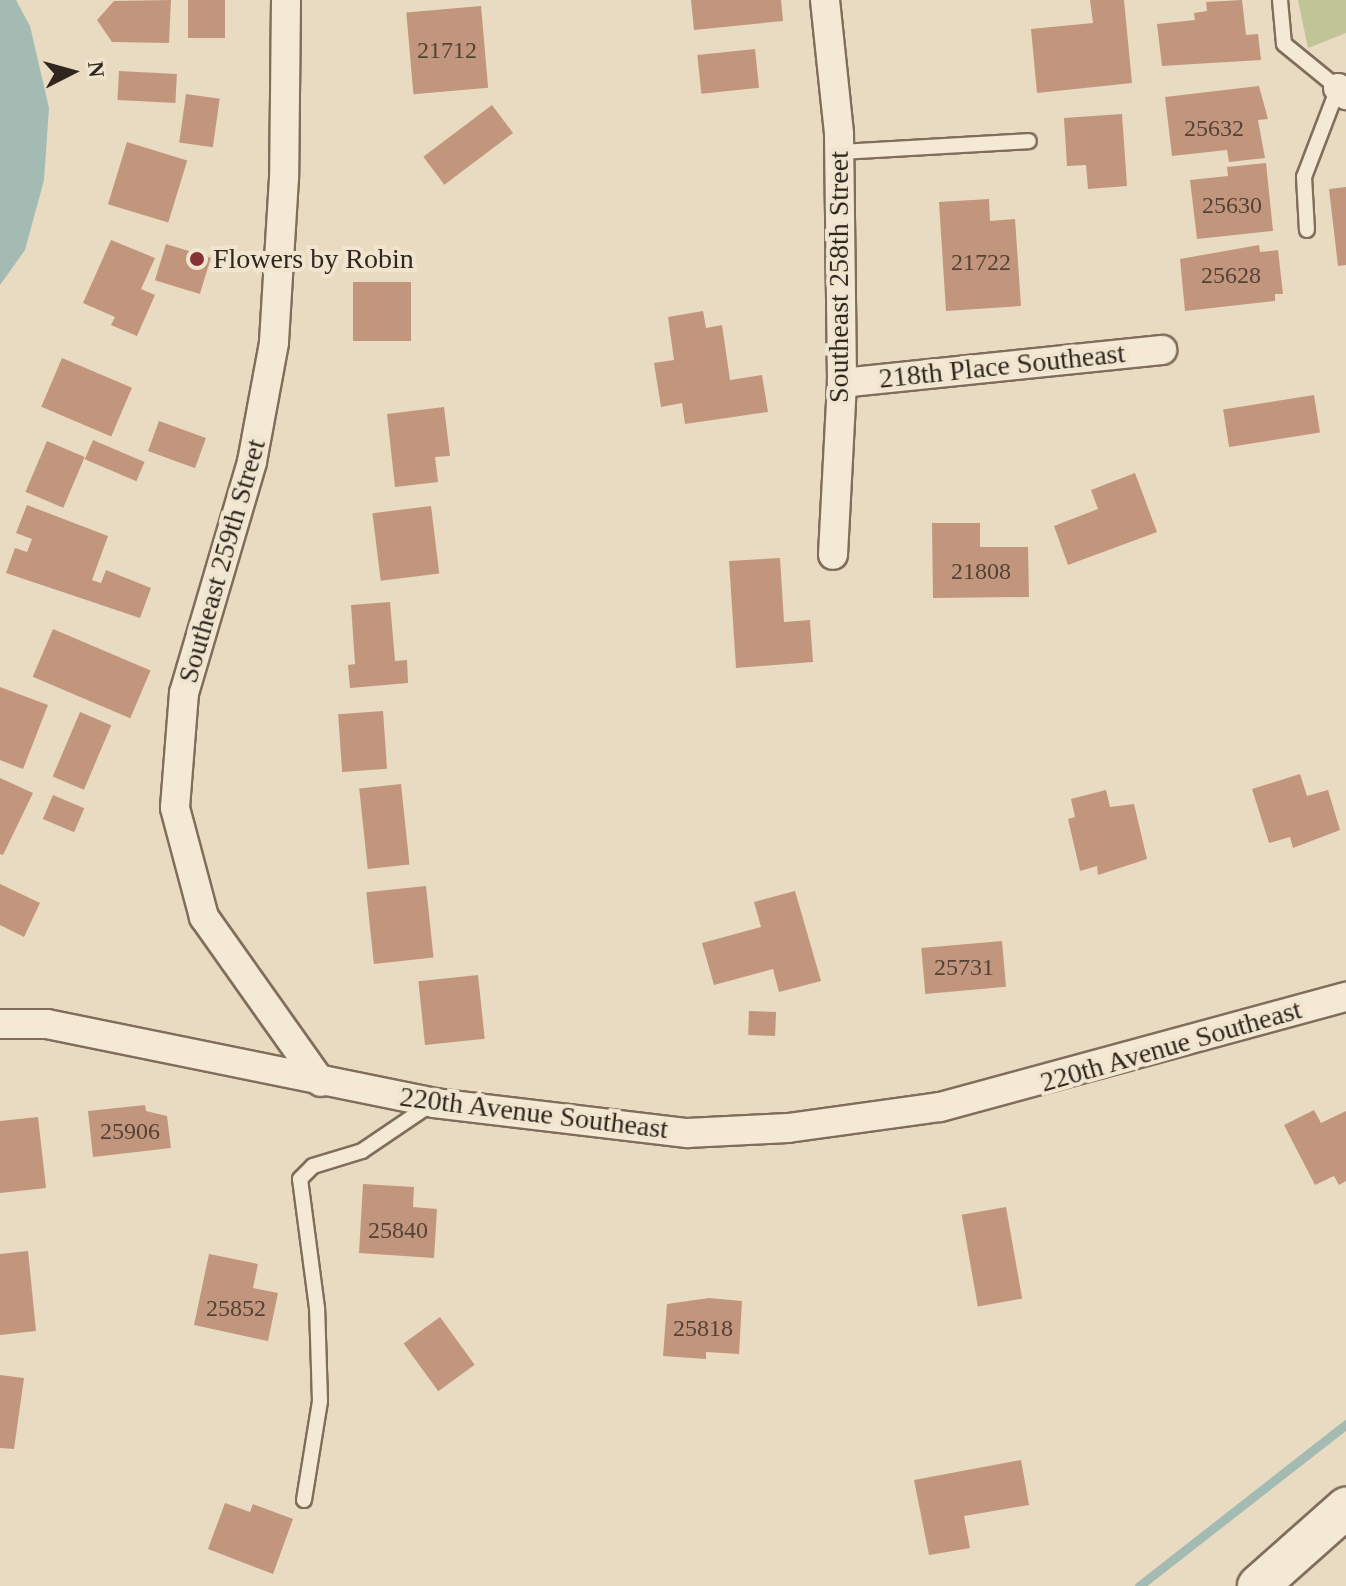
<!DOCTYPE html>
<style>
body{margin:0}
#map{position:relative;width:1346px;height:1586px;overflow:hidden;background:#e8dbc2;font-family:Georgia,serif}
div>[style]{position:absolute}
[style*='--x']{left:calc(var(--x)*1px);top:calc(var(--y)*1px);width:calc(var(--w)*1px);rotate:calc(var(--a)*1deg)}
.green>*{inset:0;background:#c1c497}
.water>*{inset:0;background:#a4bbb3}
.stream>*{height:9px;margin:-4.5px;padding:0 4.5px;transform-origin:4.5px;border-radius:4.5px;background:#a4bbb3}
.building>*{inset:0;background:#c2967c;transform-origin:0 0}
.roads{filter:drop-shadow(2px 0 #806d5b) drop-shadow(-2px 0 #806d5b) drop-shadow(0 2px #806d5b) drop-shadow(0 -2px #806d5b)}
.lane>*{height:14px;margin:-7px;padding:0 7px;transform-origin:7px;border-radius:7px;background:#f4e9d4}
.street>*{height:28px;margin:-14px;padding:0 14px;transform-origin:14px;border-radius:14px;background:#f4e9d4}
.secondary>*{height:40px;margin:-20px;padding:0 20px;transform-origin:20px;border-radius:20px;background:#f4e9d4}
.dots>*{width:22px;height:22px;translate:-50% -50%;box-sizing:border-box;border:4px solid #f0e6d0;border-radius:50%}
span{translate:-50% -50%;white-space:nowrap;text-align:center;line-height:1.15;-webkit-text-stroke:8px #f0e6d0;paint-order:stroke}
.number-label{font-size:24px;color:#554236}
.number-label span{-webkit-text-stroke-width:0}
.poi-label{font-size:28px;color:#31261e}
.left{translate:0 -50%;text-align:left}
.street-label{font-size:28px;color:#31261e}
.north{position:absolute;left:32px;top:32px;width:80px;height:80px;-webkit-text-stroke:6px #f0e6d0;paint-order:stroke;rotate:84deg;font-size:22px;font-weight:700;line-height:32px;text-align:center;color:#31261e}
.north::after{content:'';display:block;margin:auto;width:28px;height:36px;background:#31261e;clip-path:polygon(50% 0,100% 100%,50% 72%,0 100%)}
</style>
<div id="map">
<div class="green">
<div style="clip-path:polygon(1298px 0,1346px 0,1346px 33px,1308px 48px)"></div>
</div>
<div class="water">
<div style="clip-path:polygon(0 0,16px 0,30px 26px,49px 108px,44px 180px,25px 250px,0 285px)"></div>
</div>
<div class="stream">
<div style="--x:1139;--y:1586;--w:263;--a:-38"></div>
</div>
<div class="building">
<div style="clip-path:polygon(171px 0,169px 43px,112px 42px,97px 20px,114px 1px)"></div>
<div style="left:188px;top:0;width:37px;height:38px"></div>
<div style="clip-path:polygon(691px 0,781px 0,783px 21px,694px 30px)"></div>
<div style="clip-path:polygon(1090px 0,1124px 0,1132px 83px,1037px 93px,1031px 29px,1093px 23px)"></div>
<div style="clip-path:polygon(1242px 0,1246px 35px,1258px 34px,1261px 60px,1162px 66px,1157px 24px,1195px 20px,1194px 13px,1207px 11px,1206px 2px)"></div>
<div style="left:481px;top:6px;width:82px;height:75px;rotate:85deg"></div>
<div style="left:755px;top:49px;width:39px;height:58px;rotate:84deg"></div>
<div style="left:119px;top:71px;width:58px;height:29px;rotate:3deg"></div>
<div style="clip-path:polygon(1259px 86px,1268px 119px,1258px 120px,1265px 158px,1229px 162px,1227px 150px,1172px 156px,1165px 97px)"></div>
<div style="left:186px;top:94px;width:34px;height:49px;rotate:8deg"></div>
<div style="left:492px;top:105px;width:35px;height:86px;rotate:53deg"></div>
<div style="clip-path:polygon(1122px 114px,1127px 186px,1088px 189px,1086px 165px,1067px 166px,1064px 118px)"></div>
<div style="left:127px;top:142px;width:63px;height:65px;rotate:17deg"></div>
<div style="clip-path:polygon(1266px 163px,1273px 231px,1197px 239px,1190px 180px,1228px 176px,1227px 167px)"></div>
<div style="clip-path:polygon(1346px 187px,1346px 265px,1338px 266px,1329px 189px)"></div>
<div style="clip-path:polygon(989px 199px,990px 221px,1015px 219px,1021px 306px,946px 311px,939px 202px)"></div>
<div style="clip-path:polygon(111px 240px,155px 258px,141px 289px,155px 295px,137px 336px,111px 325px,115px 317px,83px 303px)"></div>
<div style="left:166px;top:244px;width:47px;height:38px;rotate:17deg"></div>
<div style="clip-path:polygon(1259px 245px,1260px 252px,1278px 250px,1283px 294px,1275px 294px,1275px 301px,1185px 311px,1180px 259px)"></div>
<div style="left:353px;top:282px;width:58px;height:59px"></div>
<div style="clip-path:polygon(703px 311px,706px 328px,722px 325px,730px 380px,762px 375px,768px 412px,685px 424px,682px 403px,661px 407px,654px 363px,674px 360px,668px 317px)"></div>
<div style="left:62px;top:358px;width:76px;height:53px;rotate:23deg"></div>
<div style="left:1314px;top:395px;width:38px;height:92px;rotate:81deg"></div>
<div style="clip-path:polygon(444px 407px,450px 456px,435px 457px,438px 482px,395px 487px,387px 414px)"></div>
<div style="left:159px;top:421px;width:50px;height:32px;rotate:20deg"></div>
<div style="left:93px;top:440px;width:56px;height:21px;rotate:23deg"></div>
<div style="left:47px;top:441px;width:41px;height:55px;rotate:23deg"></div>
<div style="clip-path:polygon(1135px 473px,1157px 532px,1068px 565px,1054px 526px,1098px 509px,1091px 490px)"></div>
<div style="clip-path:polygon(27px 505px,108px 536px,92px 580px,101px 583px,106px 570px,151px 588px,140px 618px,6px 573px,15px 548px,27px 552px,32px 539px,16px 533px)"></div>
<div style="left:431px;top:506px;width:68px;height:59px;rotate:83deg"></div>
<div style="clip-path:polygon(932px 523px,980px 523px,980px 547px,1028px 547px,1029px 597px,933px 598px)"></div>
<div style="clip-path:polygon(780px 558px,784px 622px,810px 620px,813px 662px,736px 668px,729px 561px)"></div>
<div style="clip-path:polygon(390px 602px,395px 661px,407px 660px,408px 683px,350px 688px,348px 665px,355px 664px,351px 605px)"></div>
<div style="left:53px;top:629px;width:106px;height:52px;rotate:23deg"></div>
<div style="clip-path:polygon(0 687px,48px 705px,23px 769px,0 760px)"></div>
<div style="left:383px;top:711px;width:58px;height:45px;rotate:86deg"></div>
<div style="left:80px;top:712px;width:34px;height:70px;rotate:23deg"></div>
<div style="clip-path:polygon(1300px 774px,1307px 796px,1328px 790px,1340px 830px,1293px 848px,1290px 837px,1269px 843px,1252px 789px)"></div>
<div style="clip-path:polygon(0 778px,33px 793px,3px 855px,0 854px)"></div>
<div style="left:401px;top:784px;width:81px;height:42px;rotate:84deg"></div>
<div style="clip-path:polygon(1106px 790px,1110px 807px,1134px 804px,1147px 859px,1098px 875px,1097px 866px,1080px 871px,1068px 819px,1075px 817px,1071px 799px)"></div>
<div style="left:53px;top:795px;width:34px;height:26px;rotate:23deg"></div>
<div style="clip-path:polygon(0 884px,40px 903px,24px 937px,0 925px)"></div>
<div style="left:426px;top:886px;width:72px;height:60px;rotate:84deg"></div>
<div style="clip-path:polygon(795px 891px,821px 981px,779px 992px,773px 969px,714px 985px,702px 943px,761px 927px,754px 902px)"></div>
<div style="left:1002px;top:941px;width:46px;height:81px;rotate:85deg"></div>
<div style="left:478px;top:975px;width:64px;height:60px;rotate:84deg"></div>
<div style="left:749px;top:1011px;width:27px;height:24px;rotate:2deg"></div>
<div style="clip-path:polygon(145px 1105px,146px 1111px,167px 1116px,171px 1148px,93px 1157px,88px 1111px)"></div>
<div style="clip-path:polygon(1314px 1110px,1321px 1123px,1346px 1111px,1346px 1181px,1339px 1185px,1334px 1176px,1315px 1185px,1284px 1125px)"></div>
<div style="clip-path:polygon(38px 1117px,46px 1188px,0 1193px,0 1121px)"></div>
<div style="clip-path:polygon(363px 1184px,414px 1187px,413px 1207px,437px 1209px,434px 1258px,359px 1253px)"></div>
<div style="left:1006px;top:1207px;width:93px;height:45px;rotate:80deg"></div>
<div style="clip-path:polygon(28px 1251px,36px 1331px,0 1335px,0 1254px)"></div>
<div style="clip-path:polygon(209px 1254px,258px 1264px,253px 1288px,278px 1293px,268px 1341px,194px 1325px)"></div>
<div style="clip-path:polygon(709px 1298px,742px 1301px,739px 1354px,706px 1352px,706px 1359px,663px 1356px,667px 1304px)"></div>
<div style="left:440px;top:1317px;width:59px;height:45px;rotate:54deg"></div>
<div style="clip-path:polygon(0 1375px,24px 1378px,14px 1449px,0 1448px)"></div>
<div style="clip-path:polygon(1021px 1460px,1029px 1505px,964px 1516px,970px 1548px,929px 1555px,914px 1480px)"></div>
<div style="clip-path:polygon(225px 1503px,250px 1512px,253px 1504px,293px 1519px,273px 1574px,208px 1549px)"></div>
</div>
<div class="roads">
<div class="lane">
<div style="--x:1280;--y:0;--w:44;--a:84.8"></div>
<div style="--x:1284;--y:44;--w:70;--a:39.2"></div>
<div style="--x:1338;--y:88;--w:95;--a:110.9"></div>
<div style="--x:1304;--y:177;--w:53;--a:86.8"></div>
<div style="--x:839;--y:152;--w:190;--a:-3.3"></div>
<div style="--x:304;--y:1500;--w:100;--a:-80.8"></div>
<div style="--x:320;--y:1401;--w:93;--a:-91.8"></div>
<div style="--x:317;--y:1308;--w:130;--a:-97.5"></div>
<div style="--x:300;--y:1179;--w:18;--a:-45"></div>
<div style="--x:313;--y:1166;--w:51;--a:-17"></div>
<div style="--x:362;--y:1151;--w:82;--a:-34.1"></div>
</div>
<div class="street">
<div style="--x:286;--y:0;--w:178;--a:90.6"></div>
<div style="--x:284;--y:178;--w:165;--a:93.5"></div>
<div style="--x:274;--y:343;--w:121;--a:100.5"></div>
<div style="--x:252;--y:462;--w:241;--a:106.4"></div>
<div style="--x:184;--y:693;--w:115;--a:94.5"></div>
<div style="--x:175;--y:808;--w:113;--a:75.1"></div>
<div style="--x:204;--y:917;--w:202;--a:54.7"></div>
<div style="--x:825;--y:0;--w:135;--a:84"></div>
<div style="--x:839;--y:134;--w:249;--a:89.3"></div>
<div style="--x:842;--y:383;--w:172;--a:93"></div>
<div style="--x:1338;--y:88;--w:11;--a:41"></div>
<div style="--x:842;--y:383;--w:322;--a:-5.9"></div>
<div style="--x:0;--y:1024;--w:47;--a:0"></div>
<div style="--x:47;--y:1024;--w:395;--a:11.5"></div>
<div style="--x:434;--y:1103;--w:255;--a:6.8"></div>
<div style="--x:687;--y:1133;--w:101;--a:-2.8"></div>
<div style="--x:788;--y:1128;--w:153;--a:-7.9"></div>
<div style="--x:940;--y:1107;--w:421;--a:-15.2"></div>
</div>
<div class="secondary">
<div style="--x:1258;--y:1586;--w:118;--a:-41.6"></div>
</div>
</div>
<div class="dots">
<div style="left:197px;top:259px;background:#873237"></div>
</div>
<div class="number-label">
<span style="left:447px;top:51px">21712</span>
<span style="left:1214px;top:129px">25632</span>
<span style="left:1232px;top:206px">25630</span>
<span style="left:981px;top:263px">21722</span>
<span style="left:1231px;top:276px">25628</span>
<span style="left:981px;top:572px">21808</span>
<span style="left:964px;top:968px">25731</span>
<span style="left:130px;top:1132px">25906</span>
<span style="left:398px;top:1231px">25840</span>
<span style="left:236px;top:1309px">25852</span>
<span style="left:703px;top:1329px">25818</span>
</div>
<div class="poi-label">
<span class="left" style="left:213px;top:259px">Flowers by Robin</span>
</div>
<div class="street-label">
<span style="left:839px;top:277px;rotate:-90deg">Southeast 258th Street</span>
<span style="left:1002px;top:366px;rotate:-6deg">218th Place Southeast</span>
<span style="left:222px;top:561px;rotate:-74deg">Southeast 259th Street</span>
<span style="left:1171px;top:1046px;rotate:-16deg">220th Avenue Southeast</span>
<span style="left:534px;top:1113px;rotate:7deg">220th Avenue Southeast</span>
</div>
<div class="north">N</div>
</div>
